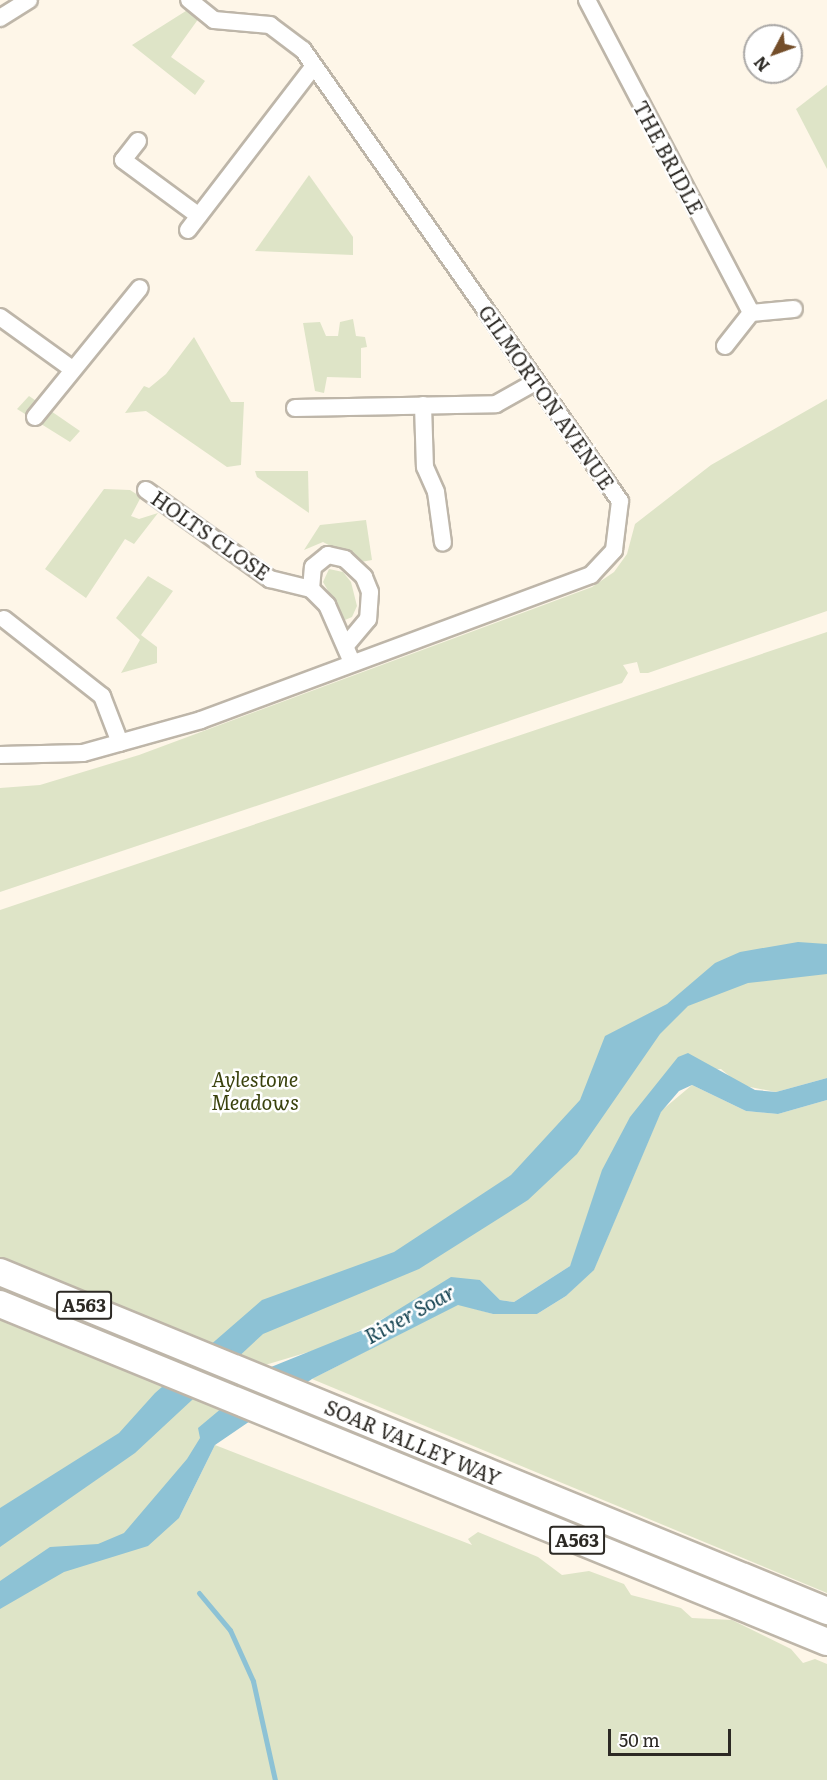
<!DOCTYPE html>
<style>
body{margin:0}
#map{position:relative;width:827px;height:1780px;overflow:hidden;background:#fef6e8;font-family:Literata,serif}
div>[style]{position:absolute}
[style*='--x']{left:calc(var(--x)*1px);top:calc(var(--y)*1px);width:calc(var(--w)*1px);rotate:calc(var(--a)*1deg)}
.green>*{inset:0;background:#dee4c7}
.water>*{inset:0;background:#8dc2d5}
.stream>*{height:5px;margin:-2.5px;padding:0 2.5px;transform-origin:2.5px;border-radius:2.5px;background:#8dc2d5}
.roads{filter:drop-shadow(2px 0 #beb6a9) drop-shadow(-2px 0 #beb6a9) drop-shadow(0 2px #beb6a9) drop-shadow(0 -2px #beb6a9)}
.minor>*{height:16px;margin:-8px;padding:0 8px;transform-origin:8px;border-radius:8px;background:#fff}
.highway>*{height:26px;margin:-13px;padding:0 13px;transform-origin:13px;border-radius:13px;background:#fff}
span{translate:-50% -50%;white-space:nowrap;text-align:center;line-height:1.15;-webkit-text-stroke:5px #fff;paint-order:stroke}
.shield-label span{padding:2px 4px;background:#fff;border:2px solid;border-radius:4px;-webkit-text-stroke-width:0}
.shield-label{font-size:18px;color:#2c2924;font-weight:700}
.street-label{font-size:20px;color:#2c2924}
.park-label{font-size:20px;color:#3a420d;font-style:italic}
.water-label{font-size:21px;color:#103f4e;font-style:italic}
.north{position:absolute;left:743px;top:24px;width:60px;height:60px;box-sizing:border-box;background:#fff;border:2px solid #aba9a7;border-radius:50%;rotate:229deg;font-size:16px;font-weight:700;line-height:24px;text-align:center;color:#2c2924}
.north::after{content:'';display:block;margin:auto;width:21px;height:27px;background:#744e2a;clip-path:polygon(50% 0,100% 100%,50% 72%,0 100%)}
.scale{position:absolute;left:608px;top:1729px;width:123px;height:27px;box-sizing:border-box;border:3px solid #2c2924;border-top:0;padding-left:8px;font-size:18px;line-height:21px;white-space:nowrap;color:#2c2924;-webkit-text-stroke:4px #fff;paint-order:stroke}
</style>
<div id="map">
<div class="green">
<div style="clip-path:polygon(189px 9px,199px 18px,171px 57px,205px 81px,195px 95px,132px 45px)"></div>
<div style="clip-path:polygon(827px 85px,827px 169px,796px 109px)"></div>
<div style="clip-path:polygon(309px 175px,353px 237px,353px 255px,255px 251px)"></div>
<div style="clip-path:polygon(353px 319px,356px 336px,365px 337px,367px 347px,361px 348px,361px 378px,327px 377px,324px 393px,315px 391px,303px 323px,320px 322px,326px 336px,338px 336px,340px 322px)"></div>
<div style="clip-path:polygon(194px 337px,231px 402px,244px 402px,241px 465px,227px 467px,146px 411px,125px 413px,144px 386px,149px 388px,166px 374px)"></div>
<div style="clip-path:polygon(29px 396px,80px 431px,70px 442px,17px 409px)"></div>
<div style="clip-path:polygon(827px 399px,827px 611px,648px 673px,640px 673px,637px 662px,623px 665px,628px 673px,622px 683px,0 892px,0 788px,40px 785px,139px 755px,592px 587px,614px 572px,627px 554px,635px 524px,711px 465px)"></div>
<div style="clip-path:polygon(255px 471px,308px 471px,309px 513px,257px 477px)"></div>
<div style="clip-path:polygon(104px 489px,130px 490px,141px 497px,131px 516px,139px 519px,158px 513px,134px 544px,125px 539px,86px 598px,45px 569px)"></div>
<div style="clip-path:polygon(366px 520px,372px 560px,361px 562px,323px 542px,304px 550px,320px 525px)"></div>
<div style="clip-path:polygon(329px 569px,343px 572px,351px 582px,357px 606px,352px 617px,345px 620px,323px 582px)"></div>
<div style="clip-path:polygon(148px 576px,173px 591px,141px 635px,157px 647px,157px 663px,121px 673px,140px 640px,116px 618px)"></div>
<div style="clip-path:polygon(827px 632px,827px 1078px,776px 1092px,740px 1085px,721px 1069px,669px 1072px,570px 1266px,514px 1302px,500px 1300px,480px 1280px,413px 1303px,332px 1345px,265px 1365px,208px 1438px,179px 1518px,215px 1445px,472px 1545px,468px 1539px,478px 1532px,538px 1557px,562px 1575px,589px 1571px,624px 1584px,631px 1595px,681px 1608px,692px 1618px,732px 1620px,791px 1649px,803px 1663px,815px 1659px,827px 1664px,827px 1780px,0 1780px,0 910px)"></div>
<div style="clip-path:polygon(692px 1085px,746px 1111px,778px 1114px,827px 1100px,827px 1593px,312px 1379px,458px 1304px,493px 1314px,537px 1314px,566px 1296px,594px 1269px,661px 1111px)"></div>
</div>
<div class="water">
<div style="clip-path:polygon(798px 942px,827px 944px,827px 974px,748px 983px,688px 1006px,660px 1034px,577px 1154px,528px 1200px,419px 1269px,263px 1334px,135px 1453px,0 1547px,0 1508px,119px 1433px,155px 1393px,262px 1300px,394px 1252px,511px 1175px,580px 1100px,605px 1036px,667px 1004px,715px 963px,740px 952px)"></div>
<div style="clip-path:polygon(688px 1053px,755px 1090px,776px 1092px,827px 1078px,827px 1100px,778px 1114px,746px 1111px,692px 1085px,679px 1091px,661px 1112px,594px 1270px,566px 1296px,537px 1314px,493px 1314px,458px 1305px,312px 1379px,215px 1445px,179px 1518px,148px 1546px,64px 1572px,0 1609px,0 1581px,50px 1547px,98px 1544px,124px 1533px,187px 1459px,200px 1438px,198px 1428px,271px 1367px,370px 1327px,451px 1277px,480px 1280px,500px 1300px,514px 1302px,570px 1266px,602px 1170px,630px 1117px,678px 1057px)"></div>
</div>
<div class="stream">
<div style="--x:199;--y:1593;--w:48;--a:50"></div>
<div style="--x:230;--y:1630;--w:56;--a:65.7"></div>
<div style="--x:253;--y:1681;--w:101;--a:77.5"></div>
</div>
<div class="roads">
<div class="minor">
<div style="--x:587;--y:0;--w:353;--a:62.3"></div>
<div style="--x:0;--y:18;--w:34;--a:-32"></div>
<div style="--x:138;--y:141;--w:24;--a:128"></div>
<div style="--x:123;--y:160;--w:94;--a:36.4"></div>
<div style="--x:188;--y:230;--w:207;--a:-52.5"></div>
<div style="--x:0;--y:317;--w:89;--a:35.8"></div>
<div style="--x:725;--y:346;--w:42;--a:-51.8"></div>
<div style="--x:751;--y:313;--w:43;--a:-5.3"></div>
<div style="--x:423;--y:405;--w:62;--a:88.2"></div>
<div style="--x:425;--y:467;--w:27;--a:66"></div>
<div style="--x:436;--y:492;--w:51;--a:82.2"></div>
<div style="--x:295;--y:408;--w:201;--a:-1.1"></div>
<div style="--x:496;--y:404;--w:45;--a:-29.4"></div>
<div style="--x:35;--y:417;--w:166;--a:-50.9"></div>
<div style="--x:146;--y:490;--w:153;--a:35.7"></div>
<div style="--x:270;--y:579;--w:42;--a:13.7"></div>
<div style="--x:311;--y:589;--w:23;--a:45"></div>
<div style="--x:327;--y:605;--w:60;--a:66.4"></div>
<div style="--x:311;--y:589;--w:22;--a:-85"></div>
<div style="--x:313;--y:567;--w:19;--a:-39"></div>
<div style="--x:328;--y:555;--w:17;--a:13"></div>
<div style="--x:345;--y:559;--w:26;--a:43"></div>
<div style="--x:364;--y:577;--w:16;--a:68"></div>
<div style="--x:370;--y:592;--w:27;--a:94"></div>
<div style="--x:368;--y:619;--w:34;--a:130"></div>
<div style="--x:4;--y:619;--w:125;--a:38.2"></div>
<div style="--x:102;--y:696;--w:50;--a:69"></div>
<div style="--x:0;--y:755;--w:83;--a:-1.4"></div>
<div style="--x:83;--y:753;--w:123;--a:-15.6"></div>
<div style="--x:201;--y:720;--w:416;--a:-20.4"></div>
<div style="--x:591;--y:575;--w:34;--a:-47"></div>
<div style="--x:614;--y:550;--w:49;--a:-83"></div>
<div style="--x:620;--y:501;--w:551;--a:-125.1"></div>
<div style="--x:303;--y:50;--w:41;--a:-142.9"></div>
<div style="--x:270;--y:25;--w:56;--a:-174.9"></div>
<div style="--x:214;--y:20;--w:32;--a:-141"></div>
</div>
<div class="highway">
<div style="--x:0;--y:1272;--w:894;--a:22.29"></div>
<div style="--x:0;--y:1304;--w:893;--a:22.23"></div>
</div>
</div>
<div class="shield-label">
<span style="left:84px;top:1305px">A563</span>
<span style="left:577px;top:1540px">A563</span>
</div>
<div class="street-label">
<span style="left:669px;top:157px;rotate:62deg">THE BRIDLE</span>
<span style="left:547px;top:397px;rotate:55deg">GILMORTON AVENUE</span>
<span style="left:211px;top:535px;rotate:35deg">HOLTS CLOSE</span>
<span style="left:413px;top:1442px;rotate:23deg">SOAR VALLEY WAY</span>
</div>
<div class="park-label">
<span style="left:255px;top:1090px">Aylestone<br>Meadows</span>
</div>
<div class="water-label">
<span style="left:409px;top:1313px;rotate:-29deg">River Soar</span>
</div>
<div class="north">N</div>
<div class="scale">50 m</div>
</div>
